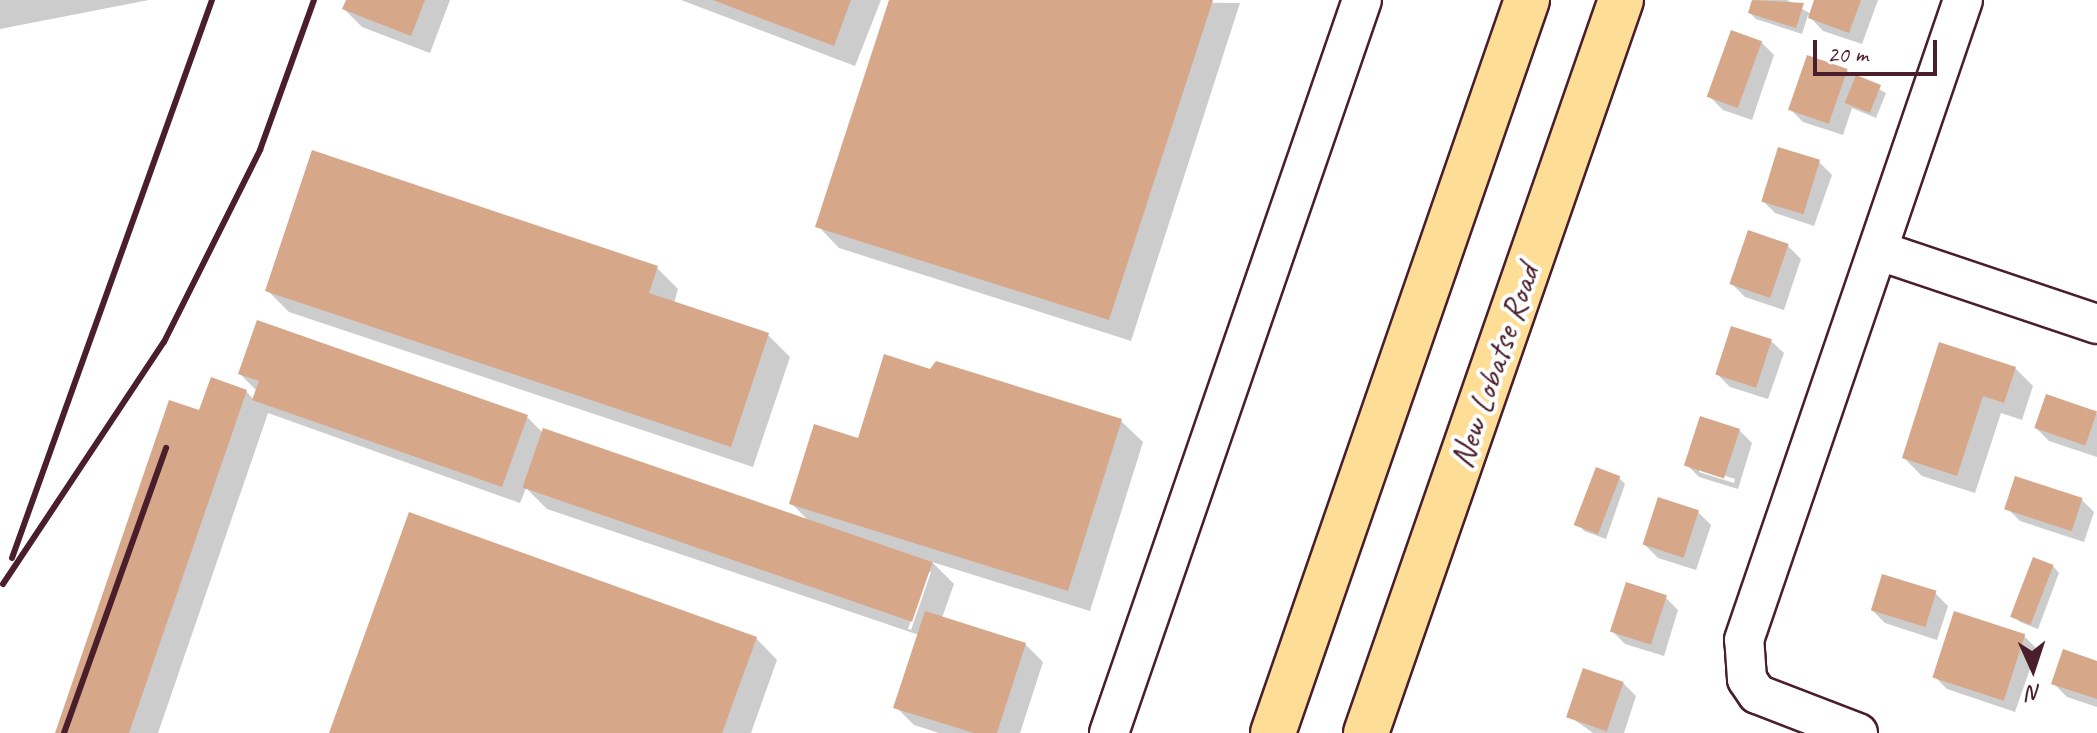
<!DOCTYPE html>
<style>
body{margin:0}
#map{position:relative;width:2097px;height:733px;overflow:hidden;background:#fff;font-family:Caveat,sans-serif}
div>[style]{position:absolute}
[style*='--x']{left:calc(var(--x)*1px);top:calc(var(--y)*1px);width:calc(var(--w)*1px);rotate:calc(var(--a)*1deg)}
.shadow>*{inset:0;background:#0003}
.building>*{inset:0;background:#d7a78a;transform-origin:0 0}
.roads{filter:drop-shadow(2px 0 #4a1f2b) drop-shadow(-2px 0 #4a1f2b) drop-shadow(0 2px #4a1f2b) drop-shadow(0 -2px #4a1f2b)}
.street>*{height:38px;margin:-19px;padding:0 19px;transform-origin:19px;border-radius:19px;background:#fff}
.primary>*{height:44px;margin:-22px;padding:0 22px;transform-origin:22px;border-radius:22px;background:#fedd96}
.rail>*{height:6px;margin:-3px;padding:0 3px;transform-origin:3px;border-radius:3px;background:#4a1f2b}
span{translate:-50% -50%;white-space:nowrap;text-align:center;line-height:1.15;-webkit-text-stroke:8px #fff;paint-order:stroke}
.street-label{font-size:34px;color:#4a1f2b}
.north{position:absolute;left:1993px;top:629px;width:80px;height:80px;-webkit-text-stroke:6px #fff;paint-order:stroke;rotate:177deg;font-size:22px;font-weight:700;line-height:32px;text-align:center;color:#4a1f2b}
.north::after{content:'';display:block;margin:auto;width:28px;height:36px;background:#4a1f2b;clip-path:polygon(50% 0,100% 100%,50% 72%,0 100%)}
.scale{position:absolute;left:1813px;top:40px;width:124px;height:36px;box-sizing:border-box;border:4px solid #4a1f2b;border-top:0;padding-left:10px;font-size:24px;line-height:28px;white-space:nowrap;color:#4a1f2b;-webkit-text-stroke:6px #fff;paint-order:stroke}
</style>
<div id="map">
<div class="shadow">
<div style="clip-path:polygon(0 0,149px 0,0 29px)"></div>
<div style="clip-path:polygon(348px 0,450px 0,430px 53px,362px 27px,344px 9px)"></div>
<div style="clip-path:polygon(681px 0,881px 0,855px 66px)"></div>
<div style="clip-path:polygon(891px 0,1240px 3px,1131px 341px,839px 248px,818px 226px)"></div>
<div style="clip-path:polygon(1754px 0,1787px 0,1811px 14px,1816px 0,1878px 0,1862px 44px,1823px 31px,1808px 15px,1802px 34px,1756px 19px,1750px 13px)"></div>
<div style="clip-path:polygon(1761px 42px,1774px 55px,1752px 120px,1723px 110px,1710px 97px)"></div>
<div style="clip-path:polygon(1847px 71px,1886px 93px,1876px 118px,1852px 108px,1843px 135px,1803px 122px,1790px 109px)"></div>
<div style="clip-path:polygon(1819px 162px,1832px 175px,1814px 226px,1775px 213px,1762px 200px)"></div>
<div style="clip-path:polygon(1788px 246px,1801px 259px,1784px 310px,1745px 297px,1732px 284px)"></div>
<div style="clip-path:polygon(657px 268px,678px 289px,674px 303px,768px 335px,790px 357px,753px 467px,289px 312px,267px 290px)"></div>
<div style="clip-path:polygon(1770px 340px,1784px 353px,1768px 399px,1730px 387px,1717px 374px)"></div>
<div style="clip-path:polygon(2015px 368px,2033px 386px,2022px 420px,2001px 413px,1975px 493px,1922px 476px,1904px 458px)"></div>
<div style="clip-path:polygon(evenodd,931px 371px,1121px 421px,1143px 442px,1090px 611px,932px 562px,954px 584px,942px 618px,1025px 644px,1043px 662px,1020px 733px,939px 733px,914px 725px,896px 707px,919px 635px,547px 509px,526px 488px,520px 503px,268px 413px,158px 733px,57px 733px,200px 413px,246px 391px,254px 400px,257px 391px,240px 374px,527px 417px,544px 434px,808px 520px,791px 503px,931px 371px,927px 572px,931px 572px,911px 630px,908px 629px,927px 572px)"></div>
<div style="clip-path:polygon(2047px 397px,2097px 414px,2097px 457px,2049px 441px,2036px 428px)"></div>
<div style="clip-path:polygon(evenodd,1739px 430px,1752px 443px,1738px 489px,1699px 477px,1686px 464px,1739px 430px,1699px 467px,1735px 479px,1734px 483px,1699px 472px,1699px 467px)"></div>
<div style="clip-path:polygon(1619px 478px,1625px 484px,1606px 539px,1584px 531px,1578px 524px)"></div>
<div style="clip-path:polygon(2081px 499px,2094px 512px,2084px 542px,2020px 521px,2007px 508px)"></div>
<div style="clip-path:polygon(1698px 512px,1711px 525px,1696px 570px,1658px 558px,1645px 545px)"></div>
<div style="clip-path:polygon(2053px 566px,2059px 573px,2038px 629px,2020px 622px,2013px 616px)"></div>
<div style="clip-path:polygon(1935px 593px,1948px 606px,1937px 640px,1885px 623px,1872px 610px)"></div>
<div style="clip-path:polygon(1665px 597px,1678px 610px,1664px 656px,1625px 644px,1612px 631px)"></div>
<div style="clip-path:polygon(2024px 636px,2037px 649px,2015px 712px,1947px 689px,1934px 676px)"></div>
<div style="clip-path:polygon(756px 638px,777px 660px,751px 733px,331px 733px)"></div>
<div style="clip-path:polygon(2097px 663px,2097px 707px,2067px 697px,2054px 684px)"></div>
<div style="clip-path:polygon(1623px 683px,1636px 696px,1624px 733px,1593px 733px,1569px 716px)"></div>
</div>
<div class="building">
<div style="clip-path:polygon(346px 0,425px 0,411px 36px,342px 9px)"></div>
<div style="clip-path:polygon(713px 0,851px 0,834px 46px)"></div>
<div style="clip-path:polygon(889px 0,1213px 0,1109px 320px,815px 227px)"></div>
<div style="clip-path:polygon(1752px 0,1804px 3px,1796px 28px,1748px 13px)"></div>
<div style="clip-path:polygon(1814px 0,1861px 0,1849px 33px,1808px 18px)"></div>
<div style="left:1731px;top:30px;width:33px;height:71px;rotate:20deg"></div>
<div style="left:1807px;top:55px;width:43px;height:58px;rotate:19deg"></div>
<div style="left:1856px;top:75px;width:27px;height:30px;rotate:22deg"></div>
<div style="left:1778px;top:147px;width:44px;height:57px;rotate:17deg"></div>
<div style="clip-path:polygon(312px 150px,658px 266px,649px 293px,769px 333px,731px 447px,265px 291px)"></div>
<div style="left:1748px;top:230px;width:43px;height:57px;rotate:19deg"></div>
<div style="clip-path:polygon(257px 320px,528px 415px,502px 487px,252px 400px,259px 381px,238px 374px)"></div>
<div style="left:1731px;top:326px;width:43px;height:51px;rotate:18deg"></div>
<div style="clip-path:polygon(1939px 342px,2016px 367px,2004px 403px,1983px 396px,1957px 476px,1902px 458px)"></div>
<div style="clip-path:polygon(884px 354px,930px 369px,936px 361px,1122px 419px,1068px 591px,789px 504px,814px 424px,858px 438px)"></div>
<div style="clip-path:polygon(211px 377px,247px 390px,129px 733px,55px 733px,169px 400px,199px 410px)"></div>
<div style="left:2046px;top:394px;width:54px;height:36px;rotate:19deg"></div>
<div style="left:1700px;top:416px;width:42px;height:52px;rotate:18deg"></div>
<div style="left:543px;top:428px;width:412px;height:63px;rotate:19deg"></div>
<div style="left:1596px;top:467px;width:26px;height:62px;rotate:21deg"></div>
<div style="left:2015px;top:476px;width:71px;height:35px;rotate:18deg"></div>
<div style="left:1658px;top:497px;width:43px;height:50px;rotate:18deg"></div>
<div style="clip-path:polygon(409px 512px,757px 637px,722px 733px,329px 733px)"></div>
<div style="left:2033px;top:557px;width:22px;height:64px;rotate:21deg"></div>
<div style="left:1882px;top:574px;width:57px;height:38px;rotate:17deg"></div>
<div style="left:1626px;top:582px;width:43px;height:52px;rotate:18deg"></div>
<div style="clip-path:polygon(925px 611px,1026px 643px,997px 733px,974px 733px,893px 708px)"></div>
<div style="left:1954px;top:611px;width:75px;height:70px;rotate:18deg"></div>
<div style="clip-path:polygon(2063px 649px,2097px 661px,2097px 699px,2051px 684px)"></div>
<div style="left:1583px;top:668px;width:43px;height:52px;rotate:19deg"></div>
</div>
<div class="roads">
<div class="street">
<div style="--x:1880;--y:251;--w:229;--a:18.6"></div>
<div style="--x:1109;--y:733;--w:775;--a:-70.96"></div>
<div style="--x:1858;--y:733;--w:108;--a:-158.9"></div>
<div style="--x:1757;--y:694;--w:18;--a:-124"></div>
<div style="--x:1747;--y:679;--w:39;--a:-94"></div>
<div style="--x:1744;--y:640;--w:676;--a:-71.11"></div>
</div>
<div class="primary">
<div style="--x:1273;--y:733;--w:776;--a:-70.89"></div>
<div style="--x:1366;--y:733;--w:776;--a:-70.82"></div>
</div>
</div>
<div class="rail">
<div style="--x:12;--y:558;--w:593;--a:-70.28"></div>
<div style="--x:3;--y:584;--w:291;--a:-56.4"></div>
<div style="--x:164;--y:342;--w:215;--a:-63.4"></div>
<div style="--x:260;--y:150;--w:159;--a:-70.2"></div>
<div style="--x:64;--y:733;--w:303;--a:-70.3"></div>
</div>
<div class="street-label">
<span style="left:1494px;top:366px;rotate:-71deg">New Lobatse Road</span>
</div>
<div class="north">N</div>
<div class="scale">20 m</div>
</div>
